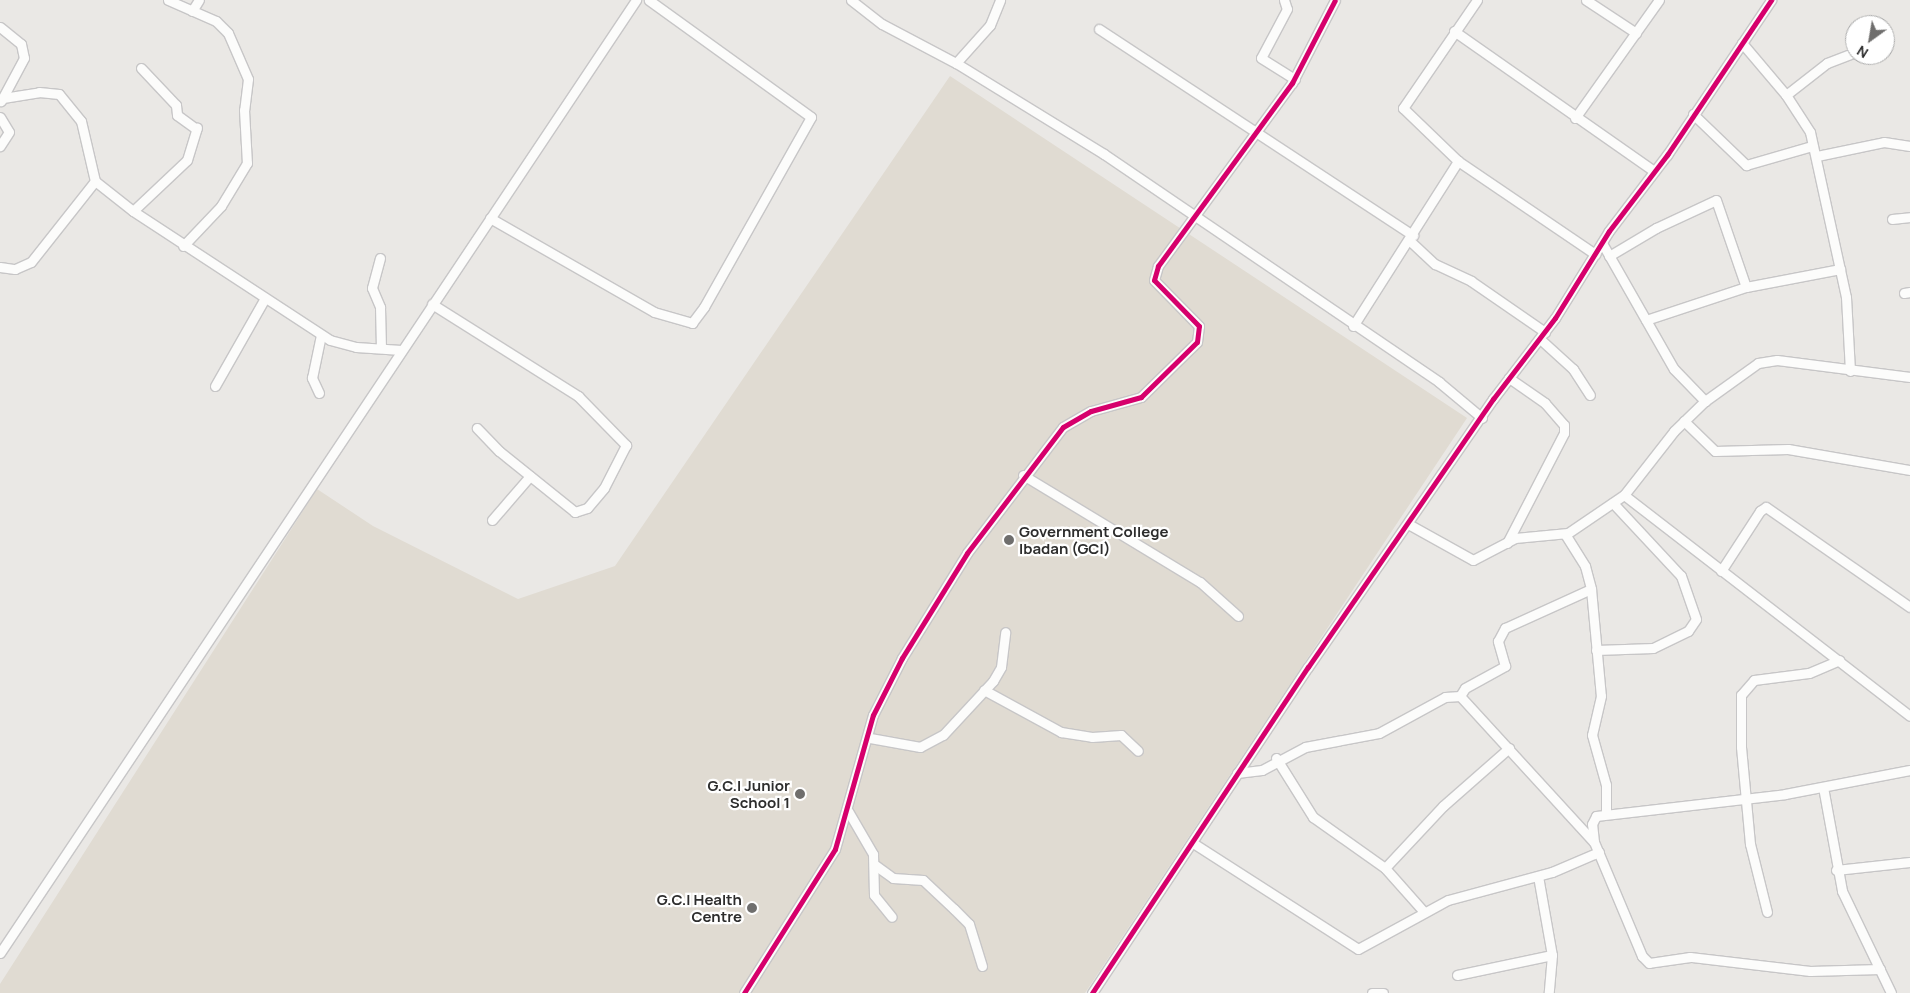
<!DOCTYPE html>
<style>
body{margin:0}
#map{position:relative;width:1910px;height:993px;overflow:hidden;background:#eae8e5;font-family:Manrope,sans-serif}
div>[style]{position:absolute}
[style*='--x']{left:calc(var(--x)*1px);top:calc(var(--y)*1px);width:calc(var(--w)*1px);rotate:calc(var(--a)*1deg)}
.education>*{inset:0;background:#e0dbd2}
.roads{filter:drop-shadow(1px 0 #c7c6c7) drop-shadow(-1px 0 #c7c6c7) drop-shadow(0 1px #c7c6c7) drop-shadow(0 -1px #c7c6c7)}
.minor>*{height:9px;margin:-4.5px;padding:0 4.5px;transform-origin:4.5px;border-radius:4.5px;background:#fcfcfb}
.cycleway>*{height:5px;margin:-2.5px;padding:0 2.5px;transform-origin:2.5px;border-radius:2.5px;background:#d6006c}
.dots>*{width:14px;height:14px;translate:-50% -50%;box-sizing:border-box;border:2px solid #fff;border-radius:50%}
span{translate:-50% -50%;white-space:nowrap;text-align:center;line-height:1.15;-webkit-text-stroke:4.5px #fff;paint-order:stroke}
.poi-label{font-size:15px;color:#2d2d2d;font-weight:700}
.left{translate:0 -50%;text-align:left}
.right{translate:-100% -50%;text-align:right}
.north{position:absolute;left:1845px;top:15px;width:50px;height:50px;box-sizing:border-box;background:#fff;border:1px solid #ababab;border-radius:50%;rotate:212deg;font-size:14px;font-weight:700;line-height:20px;text-align:center;color:#2d2d2d}
.north::after{content:'';display:block;margin:auto;width:18px;height:22px;background:#6f6e6d;clip-path:polygon(50% 0,100% 100%,50% 72%,0 100%)}
</style>
<div id="map">
<div class="education">
<div style="clip-path:polygon(950px 76px,1467px 418px,1085px 993px,0 993px,0 984px,317px 489px,373px 526px,518px 599px,615px 566px)"></div>
</div>
<div class="roads">
<div class="minor">
<div style="--x:168;--y:0;--w:52;--a:23.6"></div>
<div style="--x:216;--y:21;--w:17;--a:45"></div>
<div style="--x:228;--y:33;--w:50;--a:66.5"></div>
<div style="--x:248;--y:79;--w:31;--a:97"></div>
<div style="--x:244;--y:110;--w:53;--a:86.8"></div>
<div style="--x:247;--y:163;--w:50;--a:121.2"></div>
<div style="--x:221;--y:206;--w:55;--a:133.5"></div>
<div style="--x:851;--y:0;--w:39;--a:38"></div>
<div style="--x:882;--y:24;--w:84;--a:27.8"></div>
<div style="--x:956;--y:63;--w:174;--a:31.6"></div>
<div style="--x:1104;--y:154;--w:405;--a:34.2"></div>
<div style="--x:1439;--y:382;--w:56;--a:39.9"></div>
<div style="--x:1284;--y:0;--w:9;--a:72"></div>
<div style="--x:1287;--y:9;--w:55;--a:118"></div>
<div style="--x:1261;--y:58;--w:40;--a:32"></div>
<div style="--x:1477;--y:0;--w:131;--a:124.4"></div>
<div style="--x:1403;--y:108;--w:76;--a:43.9"></div>
<div style="--x:1458;--y:161;--w:166;--a:34.2"></div>
<div style="--x:1586;--y:0;--w:60;--a:33.4"></div>
<div style="--x:192;--y:11;--w:13;--a:-58"></div>
<div style="--x:0;--y:27;--w:27;--a:39"></div>
<div style="--x:21;--y:44;--w:14;--a:78"></div>
<div style="--x:24;--y:58;--w:49;--a:118.1"></div>
<div style="--x:1099;--y:29;--w:376;--a:33.3"></div>
<div style="--x:1454;--y:31;--w:244;--a:35"></div>
<div style="--x:1742;--y:43;--w:68;--a:49.8"></div>
<div style="--x:1786;--y:95;--w:44;--a:57"></div>
<div style="--x:1810;--y:132;--w:169;--a:77.7"></div>
<div style="--x:1846;--y:297;--w:74;--a:86.9"></div>
<div style="--x:956;--y:63;--w:51;--a:-48.2"></div>
<div style="--x:990;--y:25;--w:27;--a:-68"></div>
<div style="--x:141;--y:68;--w:51;--a:46.6"></div>
<div style="--x:176;--y:105;--w:10;--a:84"></div>
<div style="--x:177;--y:115;--w:24;--a:36"></div>
<div style="--x:1786;--y:95;--w:52;--a:-38"></div>
<div style="--x:1827;--y:63;--w:30;--a:-21"></div>
<div style="--x:3;--y:98;--w:36;--a:-9"></div>
<div style="--x:39;--y:92;--w:20;--a:6"></div>
<div style="--x:59;--y:94;--w:35;--a:51"></div>
<div style="--x:81;--y:121;--w:62;--a:76.9"></div>
<div style="--x:95;--y:181;--w:48;--a:38.3"></div>
<div style="--x:133;--y:211;--w:235;--a:33.2"></div>
<div style="--x:330;--y:340;--w:27;--a:15"></div>
<div style="--x:356;--y:347;--w:45;--a:3.8"></div>
<div style="--x:1693;--y:114;--w:74;--a:43.9"></div>
<div style="--x:1746;--y:165;--w:69;--a:-16.1"></div>
<div style="--x:0;--y:117;--w:17;--a:59"></div>
<div style="--x:9;--y:132;--w:17;--a:123"></div>
<div style="--x:1575;--y:118;--w:145;--a:-54.6"></div>
<div style="--x:1817;--y:156;--w:68;--a:-11.8"></div>
<div style="--x:1884;--y:142;--w:26;--a:9"></div>
<div style="--x:133;--y:211;--w:74;--a:-43.4"></div>
<div style="--x:187;--y:160;--w:34;--a:-73"></div>
<div style="--x:490;--y:218;--w:189;--a:29.8"></div>
<div style="--x:654;--y:312;--w:40;--a:16"></div>
<div style="--x:692;--y:323;--w:20;--a:-53"></div>
<div style="--x:704;--y:307;--w:218;--a:-60.6"></div>
<div style="--x:811;--y:117;--w:200;--a:-144.2"></div>
<div style="--x:1892;--y:219;--w:18;--a:-6"></div>
<div style="--x:1410;--y:241;--w:34;--a:43"></div>
<div style="--x:1435;--y:264;--w:40;--a:25"></div>
<div style="--x:1471;--y:281;--w:90;--a:34.6"></div>
<div style="--x:1602;--y:243;--w:145;--a:60.3"></div>
<div style="--x:1674;--y:369;--w:45;--a:45.9"></div>
<div style="--x:1609;--y:256;--w:55;--a:-30.8"></div>
<div style="--x:1656;--y:228;--w:66;--a:-25"></div>
<div style="--x:1716;--y:200;--w:92;--a:71"></div>
<div style="--x:380;--y:258;--w:31;--a:105"></div>
<div style="--x:372;--y:288;--w:21;--a:67"></div>
<div style="--x:380;--y:307;--w:40;--a:88.6"></div>
<div style="--x:0;--y:267;--w:15;--a:8"></div>
<div style="--x:15;--y:269;--w:17;--a:-24"></div>
<div style="--x:31;--y:262;--w:103;--a:-51.7"></div>
<div style="--x:1904;--y:293;--w:6;--a:-9"></div>
<div style="--x:432;--y:304;--w:173;--a:32.2"></div>
<div style="--x:578;--y:396;--w:69;--a:45.6"></div>
<div style="--x:626;--y:445;--w:48;--a:117.1"></div>
<div style="--x:604;--y:488;--w:26;--a:130"></div>
<div style="--x:587;--y:508;--w:13;--a:162"></div>
<div style="--x:575;--y:512;--w:97;--a:-141.2"></div>
<div style="--x:499;--y:451;--w:32;--a:-134"></div>
<div style="--x:1646;--y:320;--w:105;--a:-18.3"></div>
<div style="--x:1746;--y:287;--w:96;--a:-10.8"></div>
<div style="--x:1353;--y:326;--w:196;--a:-57.5"></div>
<div style="--x:1540;--y:339;--w:45;--a:42.3"></div>
<div style="--x:1573;--y:369;--w:31;--a:57"></div>
<div style="--x:215;--y:386;--w:101;--a:-60.4"></div>
<div style="--x:319;--y:393;--w:17;--a:-115"></div>
<div style="--x:312;--y:378;--w:44;--a:-78.2"></div>
<div style="--x:1684;--y:421;--w:43;--a:44.1"></div>
<div style="--x:1715;--y:451;--w:73;--a:-1.6"></div>
<div style="--x:1788;--y:449;--w:124;--a:9.8"></div>
<div style="--x:1023;--y:475;--w:207;--a:31.2"></div>
<div style="--x:1200;--y:582;--w:51;--a:41.8"></div>
<div style="--x:1624;--y:495;--w:361;--a:37.7"></div>
<div style="--x:492;--y:520;--w:58;--a:-49.2"></div>
<div style="--x:1410;--y:525;--w:72;--a:29.1"></div>
<div style="--x:1473;--y:560;--w:47;--a:-27.6"></div>
<div style="--x:1515;--y:538;--w:53;--a:-5.4"></div>
<div style="--x:1568;--y:533;--w:68;--a:-34.2"></div>
<div style="--x:1624;--y:495;--w:81;--a:-52"></div>
<div style="--x:1674;--y:431;--w:43;--a:-44.1"></div>
<div style="--x:1705;--y:401;--w:65;--a:-35.6"></div>
<div style="--x:1758;--y:363;--w:19;--a:-9"></div>
<div style="--x:1777;--y:360;--w:134;--a:7.3"></div>
<div style="--x:1565;--y:534;--w:38;--a:58"></div>
<div style="--x:1585;--y:566;--w:24;--a:75"></div>
<div style="--x:1591;--y:589;--w:107;--a:84.7"></div>
<div style="--x:1601;--y:696;--w:40;--a:103"></div>
<div style="--x:1592;--y:735;--w:52;--a:74.4"></div>
<div style="--x:1606;--y:785;--w:29;--a:90"></div>
<div style="--x:1507;--y:543;--w:124;--a:-62.6"></div>
<div style="--x:1564;--y:433;--w:8;--a:-90"></div>
<div style="--x:1564;--y:425;--w:29;--a:-131"></div>
<div style="--x:1545;--y:403;--w:44;--a:-145.2"></div>
<div style="--x:1721;--y:571;--w:72;--a:-57"></div>
<div style="--x:1760;--y:511;--w:7;--a:-34"></div>
<div style="--x:1766;--y:507;--w:175;--a:34.8"></div>
<div style="--x:1596;--y:650;--w:57;--a:-2"></div>
<div style="--x:1653;--y:648;--w:39;--a:-26"></div>
<div style="--x:1688;--y:631;--w:14;--a:-56"></div>
<div style="--x:1696;--y:619;--w:46;--a:-109.2"></div>
<div style="--x:1681;--y:576;--w:100;--a:-133"></div>
<div style="--x:984;--y:690;--w:88;--a:28.6"></div>
<div style="--x:1061;--y:732;--w:31;--a:9"></div>
<div style="--x:1092;--y:737;--w:29;--a:-4"></div>
<div style="--x:1121;--y:735;--w:23;--a:43"></div>
<div style="--x:1460;--y:696;--w:9;--a:-58"></div>
<div style="--x:1465;--y:688;--w:46;--a:-28.8"></div>
<div style="--x:1505;--y:666;--w:26;--a:-106"></div>
<div style="--x:1498;--y:641;--w:15;--a:-62"></div>
<div style="--x:1505;--y:628;--w:94;--a:-24.4"></div>
<div style="--x:870;--y:738;--w:51;--a:10.2"></div>
<div style="--x:920;--y:747;--w:26;--a:-28"></div>
<div style="--x:943;--y:735;--w:74;--a:-47.2"></div>
<div style="--x:993;--y:681;--w:16;--a:-60"></div>
<div style="--x:1001;--y:667;--w:35;--a:-83"></div>
<div style="--x:1276;--y:758;--w:70;--a:57.9"></div>
<div style="--x:1313;--y:817;--w:88;--a:35.3"></div>
<div style="--x:1385;--y:868;--w:59;--a:48.4"></div>
<div style="--x:1237;--y:773;--w:25;--a:-7"></div>
<div style="--x:1262;--y:770;--w:49;--a:-28.1"></div>
<div style="--x:1305;--y:747;--w:75;--a:-10.7"></div>
<div style="--x:1379;--y:733;--w:75;--a:-28.6"></div>
<div style="--x:1445;--y:697;--w:15;--a:-4"></div>
<div style="--x:1460;--y:696;--w:198;--a:47.5"></div>
<div style="--x:1823;--y:787;--w:106;--a:79.6"></div>
<div style="--x:1842;--y:891;--w:113;--a:64.3"></div>
<div style="--x:848;--y:811;--w:50;--a:59.8"></div>
<div style="--x:873;--y:854;--w:41;--a:88.6"></div>
<div style="--x:874;--y:895;--w:28;--a:51"></div>
<div style="--x:1193;--y:843;--w:196;--a:32.7"></div>
<div style="--x:1358;--y:949;--w:102;--a:-28.6"></div>
<div style="--x:1448;--y:900;--w:108;--a:-15.1"></div>
<div style="--x:1552;--y:872;--w:51;--a:-23.1"></div>
<div style="--x:875;--y:865;--w:22;--a:36"></div>
<div style="--x:893;--y:878;--w:30;--a:4"></div>
<div style="--x:923;--y:880;--w:42;--a:43.1"></div>
<div style="--x:954;--y:909;--w:21;--a:45"></div>
<div style="--x:969;--y:924;--w:44;--a:72.8"></div>
<div style="--x:1385;--y:868;--w:85;--a:-46.9"></div>
<div style="--x:1443;--y:806;--w:88;--a:-41.3"></div>
<div style="--x:1836;--y:870;--w:74;--a:-6.2"></div>
<div style="--x:1538;--y:876;--w:80;--a:80"></div>
<div style="--x:1552;--y:955;--w:38;--a:95"></div>
<div style="--x:1767;--y:912;--w:70;--a:-104"></div>
<div style="--x:1750;--y:844;--w:97;--a:-95.3"></div>
<div style="--x:1741;--y:747;--w:52;--a:-90"></div>
<div style="--x:1741;--y:695;--w:20;--a:-49"></div>
<div style="--x:1754;--y:680;--w:55;--a:-7.3"></div>
<div style="--x:1809;--y:673;--w:33;--a:-23"></div>
<div style="--x:0;--y:953;--w:1146;--a:-56.28"></div>
<div style="--x:1880;--y:969;--w:70;--a:178.4"></div>
<div style="--x:1810;--y:971;--w:121;--a:-173.3"></div>
<div style="--x:1690;--y:957;--w:41;--a:171.7"></div>
<div style="--x:1649;--y:963;--w:10;--a:-135"></div>
<div style="--x:1642;--y:956;--w:124;--a:-112.8"></div>
<div style="--x:1594;--y:842;--w:18;--a:-96"></div>
<div style="--x:1592;--y:824;--w:9;--a:-63"></div>
<div style="--x:1596;--y:816;--w:190;--a:-6.6"></div>
<div style="--x:1785;--y:794;--w:127;--a:-10.9"></div>
<div style="--x:1457;--y:975;--w:97;--a:-11.9"></div>
<div style="--x:744;--y:993;--w:170;--a:-57.7"></div>
<div style="--x:835;--y:849;--w:139;--a:-74.2"></div>
<div style="--x:873;--y:715;--w:64;--a:-63"></div>
<div style="--x:902;--y:658;--w:123;--a:-58.2"></div>
<div style="--x:967;--y:553;--w:158;--a:-52.7"></div>
<div style="--x:1063;--y:427;--w:32;--a:-30"></div>
<div style="--x:1091;--y:411;--w:52;--a:-15.6"></div>
<div style="--x:1141;--y:397;--w:78;--a:-44.5"></div>
<div style="--x:1197;--y:342;--w:16;--a:-83"></div>
<div style="--x:1199;--y:326;--w:64;--a:-134.4"></div>
<div style="--x:1154;--y:280;--w:15;--a:-74"></div>
<div style="--x:1158;--y:266;--w:227;--a:-53.8"></div>
<div style="--x:1292;--y:83;--w:93;--a:-62.6"></div>
<div style="--x:1092;--y:993;--w:391;--a:-56.5"></div>
<div style="--x:1308;--y:667;--w:326;--a:-55.4"></div>
<div style="--x:1493;--y:399;--w:102;--a:-52.6"></div>
<div style="--x:1555;--y:318;--w:102;--a:-58.2"></div>
<div style="--x:1609;--y:231;--w:96;--a:-52.7"></div>
<div style="--x:1667;--y:155;--w:187;--a:-56.1"></div>
<div style="--x:1372;--y:993;--w:11;--a:0"></div>
</div>
</div>
<div class="cycleway">
<div style="--x:744;--y:993;--w:170;--a:-57.7"></div>
<div style="--x:835;--y:849;--w:139;--a:-74.2"></div>
<div style="--x:873;--y:715;--w:64;--a:-63"></div>
<div style="--x:902;--y:658;--w:123;--a:-58.2"></div>
<div style="--x:967;--y:553;--w:158;--a:-52.7"></div>
<div style="--x:1063;--y:427;--w:32;--a:-30"></div>
<div style="--x:1091;--y:411;--w:52;--a:-15.6"></div>
<div style="--x:1141;--y:397;--w:78;--a:-44.5"></div>
<div style="--x:1197;--y:342;--w:16;--a:-83"></div>
<div style="--x:1199;--y:326;--w:64;--a:-134.4"></div>
<div style="--x:1154;--y:280;--w:15;--a:-74"></div>
<div style="--x:1158;--y:266;--w:227;--a:-53.8"></div>
<div style="--x:1292;--y:83;--w:93;--a:-62.6"></div>
<div style="--x:1092;--y:993;--w:391;--a:-56.5"></div>
<div style="--x:1308;--y:667;--w:326;--a:-55.4"></div>
<div style="--x:1493;--y:399;--w:102;--a:-52.6"></div>
<div style="--x:1555;--y:318;--w:102;--a:-58.2"></div>
<div style="--x:1609;--y:231;--w:96;--a:-52.7"></div>
<div style="--x:1667;--y:155;--w:187;--a:-56.1"></div>
</div>
<div class="dots">
<div style="left:1009px;top:540px;background:#6f6e6d"></div>
<div style="left:800px;top:794px;background:#6f6e6d"></div>
<div style="left:752px;top:908px;background:#6f6e6d"></div>
</div>
<div class="poi-label">
<span class="left" style="left:1019px;top:540px">Government College<br>Ibadan (GCI)</span>
<span class="right" style="left:790px;top:794px">G.C.I Junior<br>School 1</span>
<span class="right" style="left:742px;top:908px">G.C.I Health<br>Centre</span>
</div>
<div class="north">N</div>
</div>
